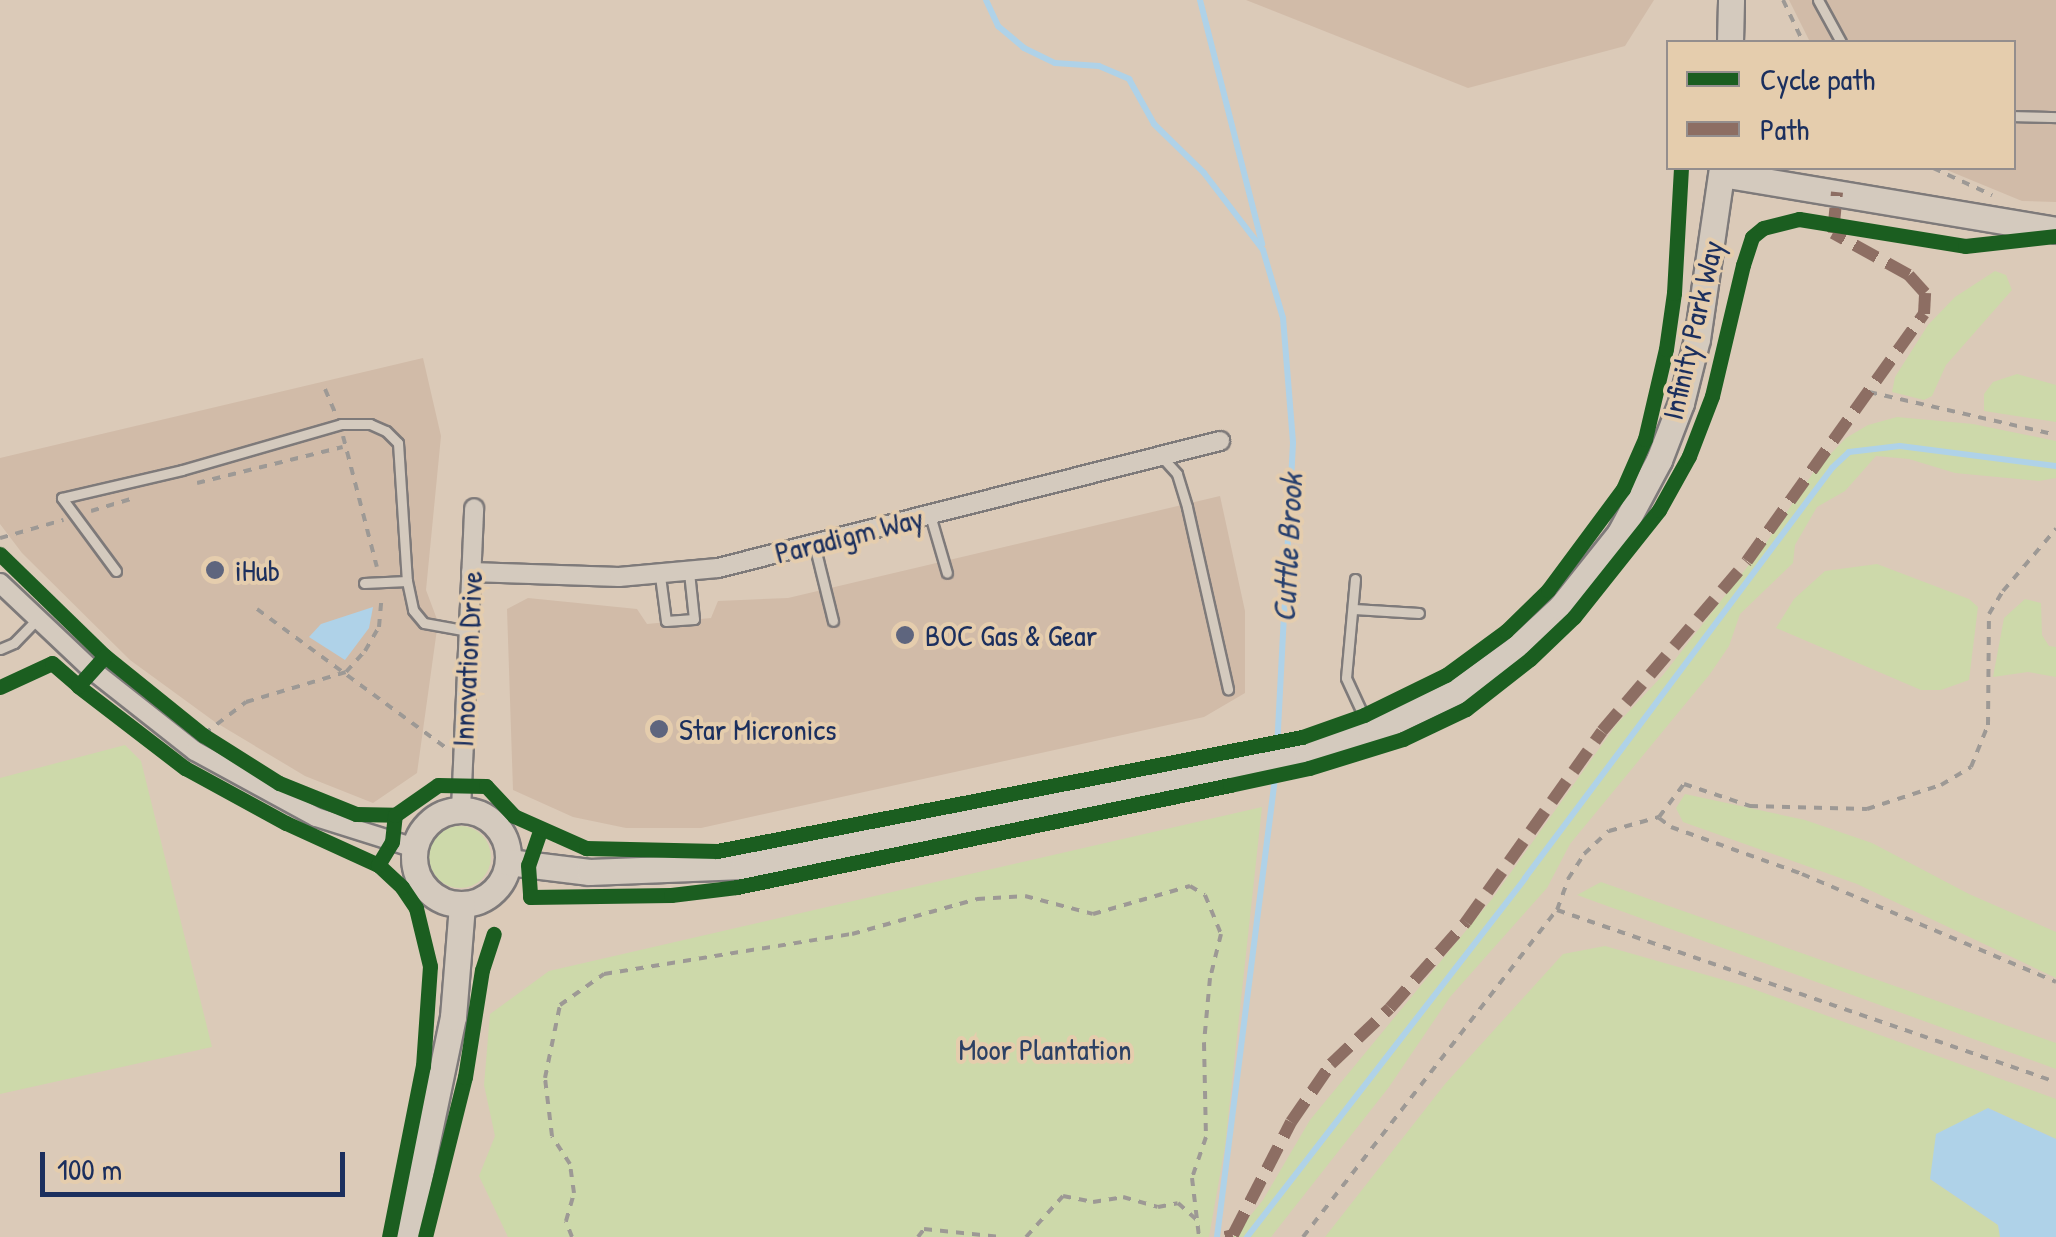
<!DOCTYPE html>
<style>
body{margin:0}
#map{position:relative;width:2056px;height:1237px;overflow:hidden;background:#dbcab8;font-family:"Patrick Hand",sans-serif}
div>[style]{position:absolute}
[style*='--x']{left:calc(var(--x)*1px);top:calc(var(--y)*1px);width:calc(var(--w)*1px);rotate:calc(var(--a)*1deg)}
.built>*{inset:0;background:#d1bba8}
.green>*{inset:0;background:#cdd9aa}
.round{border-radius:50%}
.water>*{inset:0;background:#afd2e8}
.stream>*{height:6px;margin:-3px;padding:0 3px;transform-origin:3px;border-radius:3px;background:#afd2e8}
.path>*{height:4px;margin-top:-2px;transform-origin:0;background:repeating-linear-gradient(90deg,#9d9995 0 8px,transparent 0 16px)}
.roads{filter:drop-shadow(2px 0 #7e7a7a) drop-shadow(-2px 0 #7e7a7a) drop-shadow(0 2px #7e7a7a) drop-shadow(0 -2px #7e7a7a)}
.lane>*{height:9px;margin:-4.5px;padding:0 4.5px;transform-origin:4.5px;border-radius:4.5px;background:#d4cabe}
.street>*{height:18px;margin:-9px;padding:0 9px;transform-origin:9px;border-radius:9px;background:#d4cabe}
.secondary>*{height:25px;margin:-12.5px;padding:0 12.5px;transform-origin:12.5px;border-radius:12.5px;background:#d4cabe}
.secondary>.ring{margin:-12.5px;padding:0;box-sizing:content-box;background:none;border:25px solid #d4cabe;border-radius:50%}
.quiet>*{height:12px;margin-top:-6px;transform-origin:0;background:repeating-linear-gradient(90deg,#8d6e63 0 25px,transparent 0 37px)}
.cycleway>*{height:15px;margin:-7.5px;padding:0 7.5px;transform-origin:7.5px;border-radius:7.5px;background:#1b5e20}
.dots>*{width:28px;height:28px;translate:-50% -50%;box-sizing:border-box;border:5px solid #e5cdad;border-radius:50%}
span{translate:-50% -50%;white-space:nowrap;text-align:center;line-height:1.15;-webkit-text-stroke:8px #e5cdad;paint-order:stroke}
.street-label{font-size:30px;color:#1b2f5e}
.poi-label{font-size:30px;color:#1b2f5e}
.left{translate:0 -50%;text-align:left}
.park-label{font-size:30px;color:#2c4164}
.water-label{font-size:32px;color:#28406e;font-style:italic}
.legend{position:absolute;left:1666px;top:40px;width:350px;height:130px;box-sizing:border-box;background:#e5cdad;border:2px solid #948e8d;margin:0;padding:12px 18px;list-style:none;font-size:30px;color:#1b2f5e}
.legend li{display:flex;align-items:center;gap:20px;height:50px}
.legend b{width:50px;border:2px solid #948e8d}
.scale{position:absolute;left:40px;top:1152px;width:305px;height:45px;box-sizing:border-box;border:5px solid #1b2f5e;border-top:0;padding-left:12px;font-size:30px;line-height:35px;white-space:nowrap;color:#1b2f5e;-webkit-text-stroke:8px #e5cdad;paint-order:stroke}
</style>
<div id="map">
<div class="built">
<div style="clip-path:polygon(1246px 0,1654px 0,1625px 46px,1468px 88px)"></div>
<div style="clip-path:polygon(1789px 0,2056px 0,2056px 202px,2022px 201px,1942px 168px,2014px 168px,2014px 42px,1810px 42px)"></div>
<div style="clip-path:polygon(423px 358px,441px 436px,426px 590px,438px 622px,417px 773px,373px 803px,305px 776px,215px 722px,130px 660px,22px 553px,0 524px,0 458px)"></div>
<div style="clip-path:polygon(1220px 496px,1245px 611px,1245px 693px,1204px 717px,701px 828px,626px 828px,573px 817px,513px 790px,507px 609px,528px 598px,637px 609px,647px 624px,711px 618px,718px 601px,788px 598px)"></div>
</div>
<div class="green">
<div style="clip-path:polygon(1995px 271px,2006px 275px,2012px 290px,1946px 365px,1932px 396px,1924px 400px,1892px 392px,1895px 377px,1928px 325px,1955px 297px)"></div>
<div style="clip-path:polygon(2017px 374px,2056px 385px,2056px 422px,1984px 411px,1984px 394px,1993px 382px)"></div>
<div style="clip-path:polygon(1897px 417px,1973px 424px,2056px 441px,2056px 478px,2039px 481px,1955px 473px,1909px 459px,1876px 456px,1845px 491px,1817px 507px,1795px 545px,1793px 563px,1740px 614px,1729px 646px,1710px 674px,1570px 844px,1547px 888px,1450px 997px,1389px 1087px,1271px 1237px,1233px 1237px,1263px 1200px,1310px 1120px,1492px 899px,1616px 725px,1663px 675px,1766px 543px,1815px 470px,1846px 438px,1868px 425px)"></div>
<div style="clip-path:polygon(1877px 564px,1969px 599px,1978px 607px,1969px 680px,1941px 690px,1921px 690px,1776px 628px,1794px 599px,1825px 571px)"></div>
<div style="clip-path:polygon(2025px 599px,2041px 603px,2042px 635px,2049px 646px,2056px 647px,2056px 677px,2028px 672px,1993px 677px,2004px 618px)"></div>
<div style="clip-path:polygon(125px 745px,141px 761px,212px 1047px,0 1094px,0 778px)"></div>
<div style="clip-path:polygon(1685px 794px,1805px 820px,1872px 843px,1969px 894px,2056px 932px,2056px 978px,1857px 884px,1683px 822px,1676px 808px)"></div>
<div style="clip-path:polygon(1262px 807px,1225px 1146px,1209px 1237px,508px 1237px,479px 1176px,495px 1136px,484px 1085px,490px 1014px,549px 971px)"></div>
<div class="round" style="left:429px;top:826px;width:62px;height:62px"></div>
<div style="clip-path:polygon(1601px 882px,2056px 1043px,2056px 1069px,1577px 895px)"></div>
<div style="clip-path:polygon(1605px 946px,1745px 986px,2056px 1099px,2056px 1139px,1988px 1108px,1930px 1179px,1998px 1225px,2000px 1237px,1325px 1237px,1445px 1084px,1563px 954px)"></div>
</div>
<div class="water">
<div style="clip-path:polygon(373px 607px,369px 628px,345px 660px,309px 637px,321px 624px)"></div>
<div style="clip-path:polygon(1988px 1108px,2056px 1139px,2056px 1237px,2000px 1237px,1998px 1225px,1930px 1179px,1936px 1134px)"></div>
</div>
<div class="stream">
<div style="--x:986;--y:0;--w:29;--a:65"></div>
<div style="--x:998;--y:26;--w:34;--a:40"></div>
<div style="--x:1024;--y:48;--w:34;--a:26"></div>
<div style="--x:1055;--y:63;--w:44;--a:3.9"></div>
<div style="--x:1099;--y:66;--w:33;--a:23"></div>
<div style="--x:1129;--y:79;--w:51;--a:60.9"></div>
<div style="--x:1154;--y:124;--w:70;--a:44.4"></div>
<div style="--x:1204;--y:173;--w:97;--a:52.5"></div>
<div style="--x:1263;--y:250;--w:71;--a:73.6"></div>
<div style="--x:1283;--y:318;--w:125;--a:85.4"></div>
<div style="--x:1293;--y:443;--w:305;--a:93"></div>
<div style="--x:1200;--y:0;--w:252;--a:75.7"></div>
<div style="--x:1217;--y:1237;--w:476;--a:-82.8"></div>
<div style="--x:1247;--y:1237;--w:454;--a:-52.2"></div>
<div style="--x:1525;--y:878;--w:512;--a:-53.17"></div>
<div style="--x:1832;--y:468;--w:23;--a:-43"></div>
<div style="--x:1849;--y:452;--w:51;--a:-6.7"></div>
<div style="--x:1900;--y:446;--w:157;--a:7.3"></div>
</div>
<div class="path">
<div style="--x:1783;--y:0;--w:47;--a:64.5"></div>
<div style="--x:1933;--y:168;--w:65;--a:24.6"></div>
<div style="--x:325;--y:389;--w:25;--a:67"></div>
<div style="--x:1869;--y:392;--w:192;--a:12.9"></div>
<div style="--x:343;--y:436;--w:135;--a:75.5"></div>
<div style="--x:197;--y:483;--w:150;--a:-13.9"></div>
<div style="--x:91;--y:511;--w:45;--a:-16.8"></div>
<div style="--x:0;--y:538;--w:66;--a:-15.9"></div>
<div style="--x:257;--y:609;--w:235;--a:36.3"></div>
<div style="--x:204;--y:734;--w:53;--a:-37.3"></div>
<div style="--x:246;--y:702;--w:104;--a:-16.7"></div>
<div style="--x:346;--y:672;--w:28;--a:-48"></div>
<div style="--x:365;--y:651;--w:28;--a:-60"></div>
<div style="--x:379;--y:627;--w:32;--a:-85"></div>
<div style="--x:1659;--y:818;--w:15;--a:37"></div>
<div style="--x:1671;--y:827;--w:139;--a:19.7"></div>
<div style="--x:1802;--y:874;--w:276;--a:23"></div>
<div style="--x:1557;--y:910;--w:33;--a:-70"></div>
<div style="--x:1568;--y:879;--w:30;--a:-57"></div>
<div style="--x:1584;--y:854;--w:34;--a:-43"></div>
<div style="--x:1609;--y:831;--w:52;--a:-15.6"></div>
<div style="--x:1659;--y:817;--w:41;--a:-52.9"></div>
<div style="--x:1684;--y:784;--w:70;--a:18.4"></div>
<div style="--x:1750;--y:806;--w:117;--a:1.5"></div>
<div style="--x:1867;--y:809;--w:78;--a:-18"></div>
<div style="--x:1941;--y:785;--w:35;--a:-31"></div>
<div style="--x:1971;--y:767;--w:45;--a:-68"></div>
<div style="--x:1988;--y:725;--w:111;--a:-89.5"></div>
<div style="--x:1989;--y:614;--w:27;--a:-59"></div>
<div style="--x:2003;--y:591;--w:82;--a:-49.5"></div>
<div style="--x:572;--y:1237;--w:17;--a:-111"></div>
<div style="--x:566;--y:1221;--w:29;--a:-74"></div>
<div style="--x:574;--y:1193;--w:29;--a:-98"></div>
<div style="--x:570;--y:1164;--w:33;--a:-123"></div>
<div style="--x:552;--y:1136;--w:58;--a:-96.9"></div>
<div style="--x:545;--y:1078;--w:75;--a:-78.4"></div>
<div style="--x:560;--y:1005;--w:54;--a:-35.2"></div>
<div style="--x:604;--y:974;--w:251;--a:-9.2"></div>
<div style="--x:852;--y:934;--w:130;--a:-15.6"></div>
<div style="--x:977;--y:899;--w:48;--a:-3.6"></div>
<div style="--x:1025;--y:896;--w:70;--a:14.8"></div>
<div style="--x:1093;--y:914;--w:101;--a:-16.1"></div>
<div style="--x:1190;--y:886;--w:17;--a:31"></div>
<div style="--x:1205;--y:895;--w:42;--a:67.7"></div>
<div style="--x:1221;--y:934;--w:45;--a:104"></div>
<div style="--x:1210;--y:978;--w:65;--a:95.3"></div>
<div style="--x:1204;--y:1043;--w:94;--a:88.8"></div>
<div style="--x:1206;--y:1137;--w:43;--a:108.9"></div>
<div style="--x:1192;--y:1178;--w:59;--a:83.2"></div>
<div style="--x:918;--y:1237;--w:10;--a:-53"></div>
<div style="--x:924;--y:1229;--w:77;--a:5.9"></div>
<div style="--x:1026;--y:1237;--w:55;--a:-47.9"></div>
<div style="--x:1063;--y:1196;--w:31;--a:11"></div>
<div style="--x:1093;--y:1202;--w:30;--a:-9"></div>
<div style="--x:1123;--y:1197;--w:36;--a:16"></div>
<div style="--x:1158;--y:1207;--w:20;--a:-11"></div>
<div style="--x:1178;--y:1203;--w:28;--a:42"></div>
<div style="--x:1303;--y:1237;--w:414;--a:-52.2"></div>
<div style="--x:1557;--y:910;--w:528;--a:19.02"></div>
</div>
<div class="roads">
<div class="lane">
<div style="--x:1818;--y:0;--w:48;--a:61.3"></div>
<div style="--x:2014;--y:116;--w:42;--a:1.4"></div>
<div style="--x:1161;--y:456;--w:24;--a:48"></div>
<div style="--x:1177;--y:474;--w:34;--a:73"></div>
<div style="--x:1187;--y:507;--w:187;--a:77.3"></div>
<div style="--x:930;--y:515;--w:60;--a:73.7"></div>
<div style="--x:814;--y:544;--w:79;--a:76.1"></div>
<div style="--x:116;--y:571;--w:91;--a:-126.5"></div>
<div style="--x:62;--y:498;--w:123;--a:-13.1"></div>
<div style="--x:182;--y:470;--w:166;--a:-16.1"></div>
<div style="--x:341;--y:424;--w:29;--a:0"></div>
<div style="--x:370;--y:424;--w:17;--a:24"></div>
<div style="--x:386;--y:431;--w:17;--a:45"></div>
<div style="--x:398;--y:443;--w:138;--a:86.3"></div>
<div style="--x:407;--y:581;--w:30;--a:78"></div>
<div style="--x:413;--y:610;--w:17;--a:50"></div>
<div style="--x:424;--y:623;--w:45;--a:10.3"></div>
<div style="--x:660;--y:576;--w:45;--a:82.4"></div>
<div style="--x:666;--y:621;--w:28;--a:-4"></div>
<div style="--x:694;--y:619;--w:47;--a:-96.1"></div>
<div style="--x:1355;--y:579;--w:99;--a:95.2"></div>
<div style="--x:1346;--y:678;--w:57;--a:65.2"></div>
<div style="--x:364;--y:583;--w:43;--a:-2.7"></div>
<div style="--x:1354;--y:609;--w:65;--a:3.5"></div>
<div style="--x:0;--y:649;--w:15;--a:-23"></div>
<div style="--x:14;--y:643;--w:33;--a:-46"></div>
</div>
<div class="street">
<div style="--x:471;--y:572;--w:148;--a:1.9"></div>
<div style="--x:619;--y:577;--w:99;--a:-5.2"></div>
<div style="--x:718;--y:568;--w:518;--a:-14.2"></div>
<div style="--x:0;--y:583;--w:127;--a:43.4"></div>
<div style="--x:92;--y:670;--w:131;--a:38.2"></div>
<div style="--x:195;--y:751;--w:138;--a:28.6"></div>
<div style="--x:316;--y:817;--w:104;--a:17.4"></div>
<div style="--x:461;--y:810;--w:302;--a:-87.5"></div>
</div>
<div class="secondary">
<div style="--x:1730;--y:42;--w:42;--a:-88.6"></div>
<div style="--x:1722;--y:174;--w:339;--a:9.5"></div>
<div class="ring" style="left:414px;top:810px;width:69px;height:69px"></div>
<div style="--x:508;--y:862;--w:82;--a:7"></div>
<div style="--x:589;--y:872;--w:155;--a:-2.2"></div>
<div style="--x:744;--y:866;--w:574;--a:-11.56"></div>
<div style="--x:1306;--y:751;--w:68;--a:-16.3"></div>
<div style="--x:1371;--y:732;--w:94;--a:-25.2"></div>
<div style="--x:1456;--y:692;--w:75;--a:-35.8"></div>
<div style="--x:1517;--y:648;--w:60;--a:-43"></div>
<div style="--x:1561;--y:607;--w:95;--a:-51.4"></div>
<div style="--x:1620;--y:533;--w:83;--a:-61.9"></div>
<div style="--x:1659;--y:460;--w:61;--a:-68.9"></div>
<div style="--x:1681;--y:403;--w:66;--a:-76"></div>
<div style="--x:1697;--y:339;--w:173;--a:-81.7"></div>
<div style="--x:407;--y:1237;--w:225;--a:-78.2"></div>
<div style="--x:453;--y:1017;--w:112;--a:-85.4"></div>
</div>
</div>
<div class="quiet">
<div style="--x:1225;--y:1237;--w:8;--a:-14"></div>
<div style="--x:1233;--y:1235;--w:127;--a:-62.8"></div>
<div style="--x:1291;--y:1122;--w:70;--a:-55.4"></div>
<div style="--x:1331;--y:1064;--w:81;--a:-43.5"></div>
<div style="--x:1390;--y:1008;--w:115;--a:-48.5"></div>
<div style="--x:1466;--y:922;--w:234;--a:-54.5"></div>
<div style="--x:1602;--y:731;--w:223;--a:-49.5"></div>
<div style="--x:1747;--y:561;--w:304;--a:-54.4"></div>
<div style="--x:1924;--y:314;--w:21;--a:-87"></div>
<div style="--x:1925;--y:293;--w:24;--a:-132"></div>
<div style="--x:1909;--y:275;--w:87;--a:-151.1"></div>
<div style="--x:1833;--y:233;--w:41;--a:-84.4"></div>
</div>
<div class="cycleway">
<div style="--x:0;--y:554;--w:146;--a:44.2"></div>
<div style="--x:105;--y:656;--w:126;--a:38.9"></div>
<div style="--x:203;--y:735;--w:90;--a:32.3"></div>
<div style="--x:279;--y:783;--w:83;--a:21.9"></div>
<div style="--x:356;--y:814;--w:39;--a:1"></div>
<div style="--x:78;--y:686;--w:135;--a:37.5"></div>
<div style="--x:185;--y:768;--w:115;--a:28.6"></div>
<div style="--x:286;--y:823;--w:101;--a:24.5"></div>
<div style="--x:0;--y:687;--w:57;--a:-24.8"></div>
<div style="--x:52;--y:663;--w:35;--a:41"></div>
<div style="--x:78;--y:686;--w:40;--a:-48"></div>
<div style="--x:540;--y:831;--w:36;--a:109"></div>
<div style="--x:528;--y:865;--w:32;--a:86"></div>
<div style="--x:530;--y:897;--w:141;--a:-0.8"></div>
<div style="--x:671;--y:895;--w:66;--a:-6.9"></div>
<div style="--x:737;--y:887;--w:503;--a:-11.69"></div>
<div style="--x:1230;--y:785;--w:81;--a:-12.1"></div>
<div style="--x:1309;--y:768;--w:98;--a:-17.1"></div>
<div style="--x:1403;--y:739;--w:70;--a:-25.5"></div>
<div style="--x:1466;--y:709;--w:81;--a:-38"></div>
<div style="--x:1530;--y:659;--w:61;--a:-43.7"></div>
<div style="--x:1574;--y:617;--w:137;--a:-51.5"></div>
<div style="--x:1659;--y:510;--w:62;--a:-60.9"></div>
<div style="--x:1689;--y:456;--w:64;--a:-69"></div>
<div style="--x:1712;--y:396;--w:135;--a:-76.7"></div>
<div style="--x:1743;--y:265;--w:29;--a:-72"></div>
<div style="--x:1752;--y:237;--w:14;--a:-39"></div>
<div style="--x:1763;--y:228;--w:37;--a:-14"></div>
<div style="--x:1799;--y:219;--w:168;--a:9.2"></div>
<div style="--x:1965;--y:246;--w:92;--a:-6.3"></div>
<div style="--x:389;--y:1237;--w:174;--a:-78.8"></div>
<div style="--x:423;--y:1066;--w:100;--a:-86"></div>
<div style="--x:430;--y:966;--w:60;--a:-103.6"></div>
<div style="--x:416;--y:908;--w:25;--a:-124"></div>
<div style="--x:402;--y:887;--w:33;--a:-137"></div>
<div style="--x:378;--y:865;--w:27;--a:-59"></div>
<div style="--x:392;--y:842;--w:27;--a:-84"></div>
<div style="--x:395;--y:815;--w:52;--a:-34.9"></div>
<div style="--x:438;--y:785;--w:48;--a:1.2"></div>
<div style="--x:486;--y:786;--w:41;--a:47"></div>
<div style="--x:514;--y:816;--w:79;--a:24"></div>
<div style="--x:586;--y:848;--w:131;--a:1.3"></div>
<div style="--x:717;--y:851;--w:596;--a:-11.03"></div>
<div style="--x:1302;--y:737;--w:66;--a:-19.5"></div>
<div style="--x:1364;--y:715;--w:91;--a:-26"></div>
<div style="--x:1446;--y:675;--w:74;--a:-36.3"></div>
<div style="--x:1506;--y:631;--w:59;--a:-44.3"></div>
<div style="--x:1548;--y:590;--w:126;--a:-53.4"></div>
<div style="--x:1623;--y:489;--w:55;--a:-66.3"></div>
<div style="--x:1645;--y:439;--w:92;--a:-76.9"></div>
<div style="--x:1666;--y:349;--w:57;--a:-81.9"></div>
<div style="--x:1674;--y:293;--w:125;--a:-86.8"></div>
<div style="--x:425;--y:1237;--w:165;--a:-76"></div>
<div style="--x:465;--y:1077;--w:108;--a:-81"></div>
<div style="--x:482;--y:970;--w:38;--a:-72"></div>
</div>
<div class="dots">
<div style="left:215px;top:570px;background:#5e657e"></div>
<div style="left:905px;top:635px;background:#5e657e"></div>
<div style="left:659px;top:729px;background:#5e657e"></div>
</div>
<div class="street-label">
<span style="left:1692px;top:330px;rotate:-77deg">Infinity Park Way</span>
<span style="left:849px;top:535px;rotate:-14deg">Paradigm Way</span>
<span style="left:467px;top:659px;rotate:-87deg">Innovation Drive</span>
</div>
<div class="poi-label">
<span class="left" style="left:235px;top:570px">iHub</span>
<span class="left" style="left:925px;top:635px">BOC Gas &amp; Gear</span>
<span class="left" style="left:679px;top:729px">Star Micronics</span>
</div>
<div class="park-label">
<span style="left:1045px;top:1049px">Moor Plantation</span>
</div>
<div class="water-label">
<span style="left:1288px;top:548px;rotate:-87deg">Cuttle Brook</span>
</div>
<ul class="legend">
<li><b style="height:12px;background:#1b5e20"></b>Cycle path</li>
<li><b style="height:12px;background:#8d6e63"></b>Path</li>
</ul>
<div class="scale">100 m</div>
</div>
